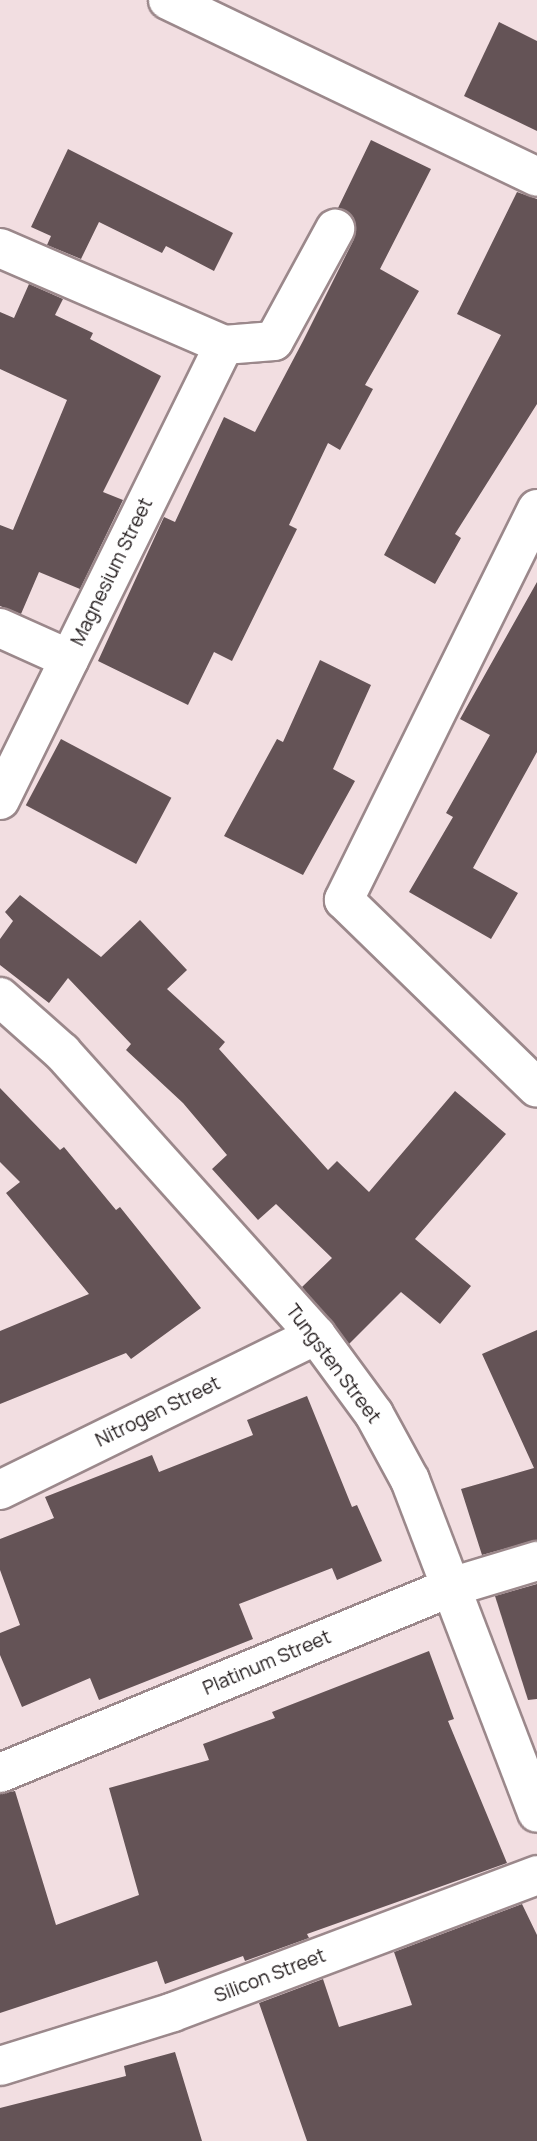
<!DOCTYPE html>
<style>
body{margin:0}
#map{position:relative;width:537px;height:2141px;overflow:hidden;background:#f2dee1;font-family:Manrope,sans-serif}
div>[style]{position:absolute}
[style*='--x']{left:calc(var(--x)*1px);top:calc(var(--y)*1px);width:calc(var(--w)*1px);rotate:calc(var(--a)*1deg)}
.building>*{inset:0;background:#645356;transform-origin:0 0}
.roads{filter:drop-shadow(2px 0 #9b888b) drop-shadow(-2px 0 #9b888b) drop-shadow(0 2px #9b888b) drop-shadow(0 -2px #9b888b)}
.street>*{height:38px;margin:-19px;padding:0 19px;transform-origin:19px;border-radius:19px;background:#fff}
span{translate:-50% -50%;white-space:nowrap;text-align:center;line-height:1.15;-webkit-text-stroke:7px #fff;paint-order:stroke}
.street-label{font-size:19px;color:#1f1819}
</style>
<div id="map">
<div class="building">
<div style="clip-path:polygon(499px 22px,537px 41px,537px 131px,464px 96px)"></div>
<div style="clip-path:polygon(371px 140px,431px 169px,380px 269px,419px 291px,365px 385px,373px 389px,340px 450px,328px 443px,289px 525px,297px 529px,232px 661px,214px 652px,188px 705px,98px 661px,164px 517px,175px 522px,224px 417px,255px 432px,303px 341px,354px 239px,354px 218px,338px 208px)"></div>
<div style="clip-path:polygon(68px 149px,233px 233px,214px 271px,166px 246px,162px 253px,99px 222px,81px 259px,47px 245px,51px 236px,31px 227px)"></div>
<div style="clip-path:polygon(517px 192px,537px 199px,537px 404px,455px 534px,461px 538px,435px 584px,384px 555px,501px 335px,457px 314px)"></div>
<div style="clip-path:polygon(29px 284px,63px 299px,55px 315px,93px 333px,90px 339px,161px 376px,103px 492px,123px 500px,80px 589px,39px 572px,21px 614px,0 606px,0 525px,13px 530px,67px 400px,0 369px,0 312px,14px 318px)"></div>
<div style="clip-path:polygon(537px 582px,537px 752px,473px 868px,518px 893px,491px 939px,409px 892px,453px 817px,446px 813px,490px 735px,460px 719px)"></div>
<div style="clip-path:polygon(320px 660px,371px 685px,333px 769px,355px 781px,303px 875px,224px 836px,277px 739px,283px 742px)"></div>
<div style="left:61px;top:739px;width:125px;height:75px;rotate:28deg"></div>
<div style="clip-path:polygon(20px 895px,101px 957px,140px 920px,187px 970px,167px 989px,225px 1042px,219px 1049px,328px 1170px,337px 1161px,369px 1192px,455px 1091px,506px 1134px,415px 1239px,471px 1286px,440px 1324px,401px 1292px,349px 1344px,302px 1287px,332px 1258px,276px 1204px,258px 1220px,212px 1169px,227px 1155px,183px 1103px,126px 1050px,131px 1044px,68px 978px,49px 1003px,0 965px,0 939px,13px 921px,5px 912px)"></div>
<div style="clip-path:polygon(0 1088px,60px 1150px,64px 1147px,116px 1210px,120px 1207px,201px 1308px,131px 1359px,126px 1353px,0 1404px,0 1331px,89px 1294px,6px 1193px,20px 1182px,0 1162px)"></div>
<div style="clip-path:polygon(537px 1330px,537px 1540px,482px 1555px,461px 1489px,534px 1468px,482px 1354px)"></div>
<div style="clip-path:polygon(307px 1396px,352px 1507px,357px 1505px,382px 1561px,337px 1580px,332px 1568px,239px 1604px,253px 1639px,99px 1700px,90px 1678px,22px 1707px,0 1655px,0 1633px,20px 1625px,0 1570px,0 1539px,54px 1518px,45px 1497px,152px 1455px,159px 1472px,253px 1435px,247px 1420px)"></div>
<div style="clip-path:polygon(537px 1584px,537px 1699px,528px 1700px,495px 1596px)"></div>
<div style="clip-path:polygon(429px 1651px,454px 1719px,448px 1721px,507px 1863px,307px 1934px,309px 1938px,245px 1961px,243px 1956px,165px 1984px,157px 1961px,0 2013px,0 1794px,15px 1791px,56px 1925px,139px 1895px,109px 1788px,209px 1760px,203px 1744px,275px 1718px,272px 1712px)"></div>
<div style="clip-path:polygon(522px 1904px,537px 1935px,537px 2141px,307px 2141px,259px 2003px,323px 1979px,339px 2027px,412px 2005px,394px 1952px)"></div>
<div style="clip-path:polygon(175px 2052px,202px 2141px,0 2141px,0 2108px,126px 2076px,124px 2066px)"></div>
</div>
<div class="roads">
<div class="street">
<div style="--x:168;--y:0;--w:409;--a:25.6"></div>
<div style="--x:0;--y:248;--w:244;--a:23.4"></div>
<div style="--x:224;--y:345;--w:50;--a:-4.6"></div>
<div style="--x:274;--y:341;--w:128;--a:-61.4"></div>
<div style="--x:537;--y:509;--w:436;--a:116.3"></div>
<div style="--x:344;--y:900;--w:269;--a:44.2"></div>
<div style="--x:0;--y:628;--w:76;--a:24.2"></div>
<div style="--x:0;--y:800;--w:507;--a:-63.79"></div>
<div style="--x:0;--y:997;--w:83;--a:41.6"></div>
<div style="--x:62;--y:1052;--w:380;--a:48.1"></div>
<div style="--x:316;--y:1335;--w:98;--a:53.7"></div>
<div style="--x:374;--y:1414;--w:75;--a:61.4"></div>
<div style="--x:410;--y:1480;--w:356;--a:69.1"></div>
<div style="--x:0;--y:1490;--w:352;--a:-26.1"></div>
<div style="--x:0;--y:1773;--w:488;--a:-22.4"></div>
<div style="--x:451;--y:1587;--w:90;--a:-16.8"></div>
<div style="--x:0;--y:2066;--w:181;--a:-17.3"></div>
<div style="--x:173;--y:2012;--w:389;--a:-20.6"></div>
</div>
</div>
<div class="street-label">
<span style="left:112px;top:572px;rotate:-64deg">Magnesium Street</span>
<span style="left:333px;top:1364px;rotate:53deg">Tungsten Street</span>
<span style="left:158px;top:1412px;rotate:-26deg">Nitrogen Street</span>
<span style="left:267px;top:1663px;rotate:-23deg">Platinum Street</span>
<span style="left:270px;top:1976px;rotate:-21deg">Silicon Street</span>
</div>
</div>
